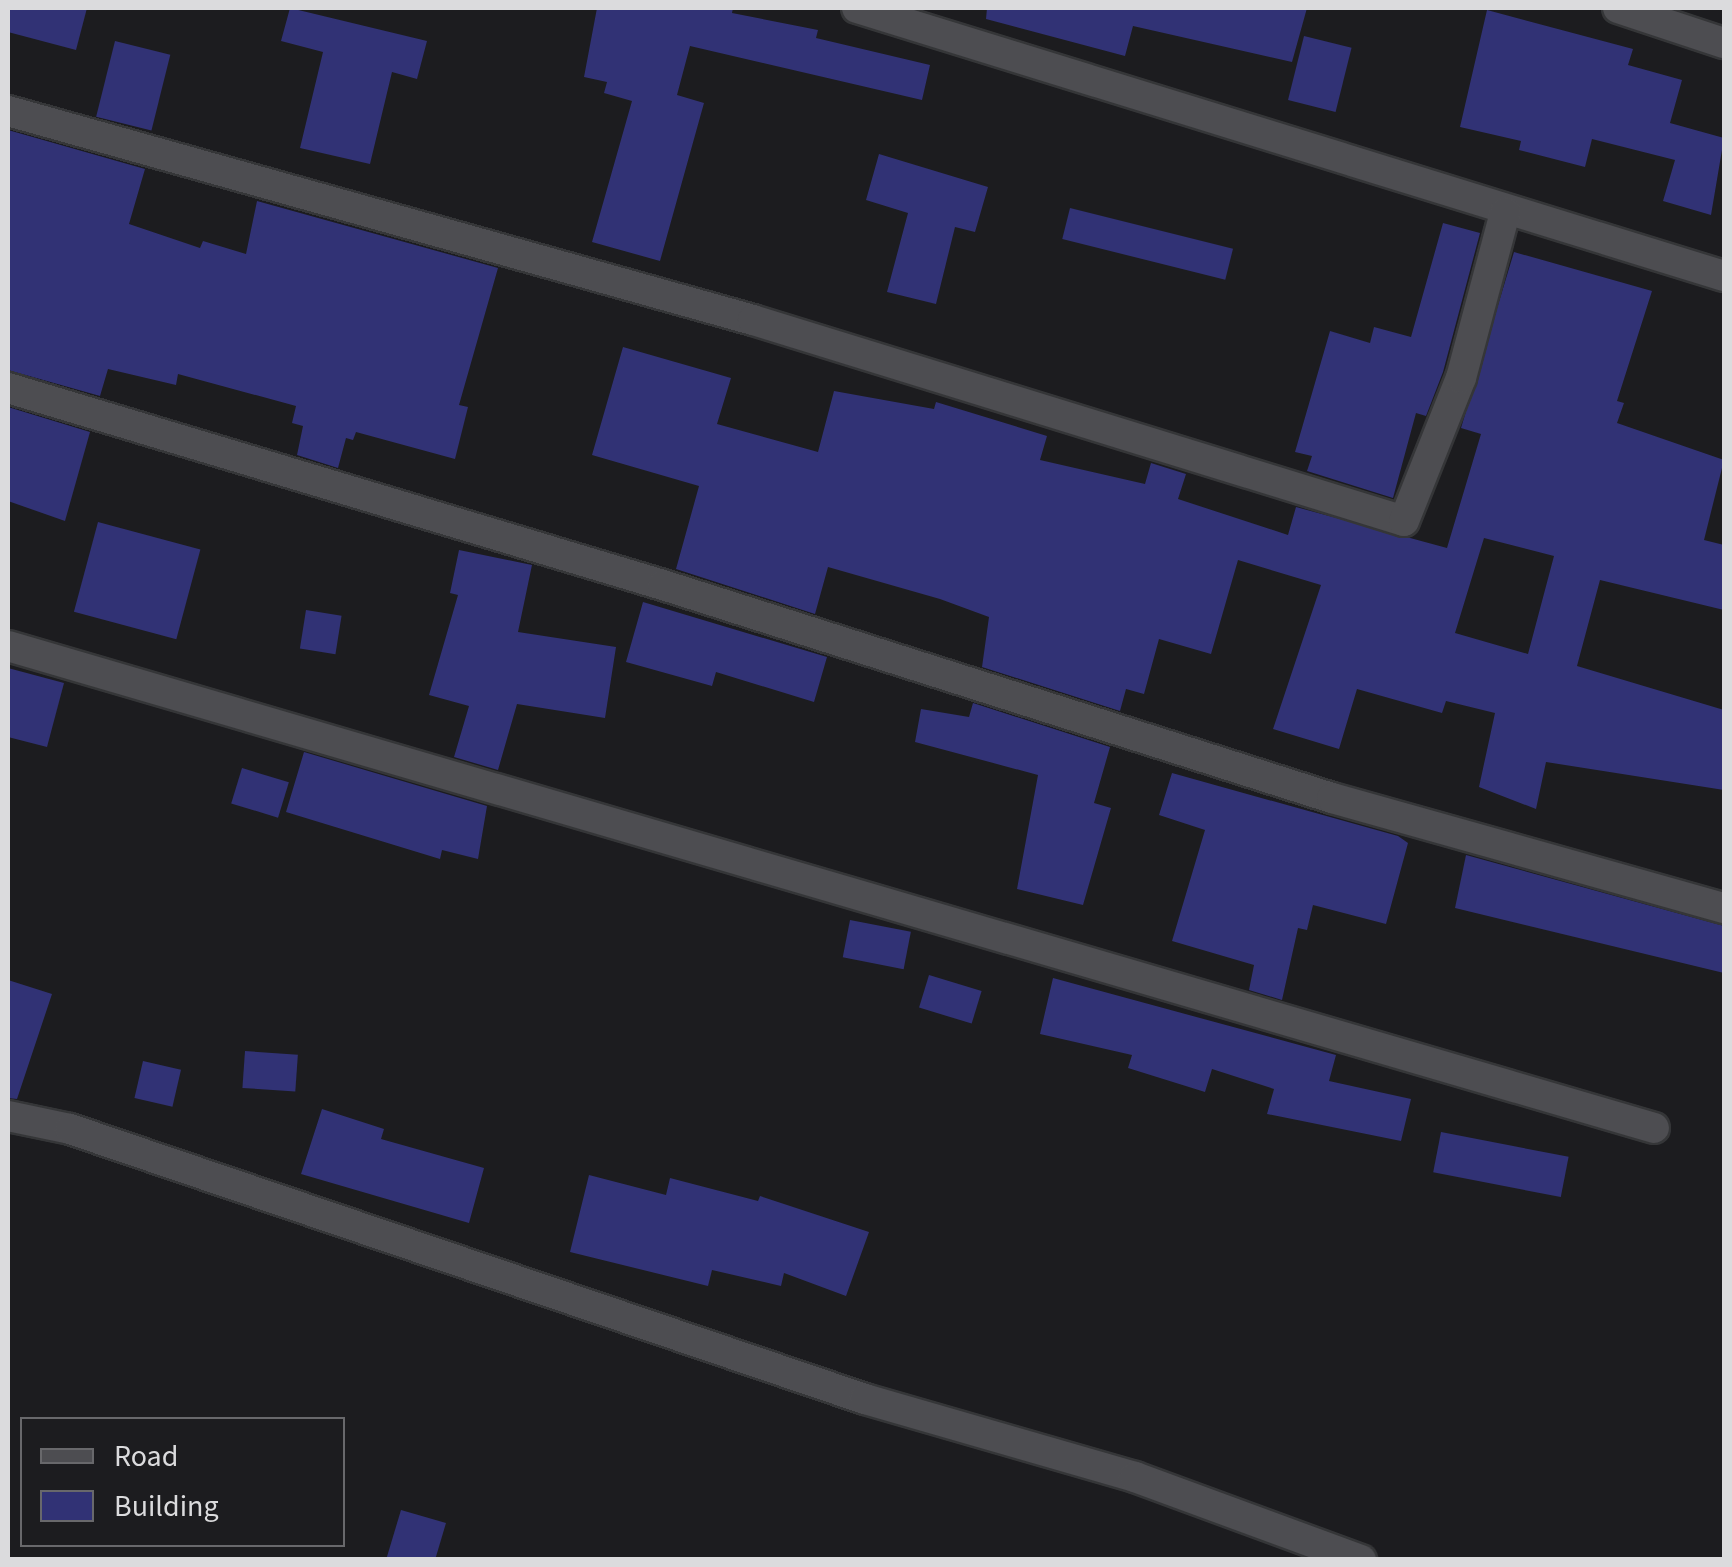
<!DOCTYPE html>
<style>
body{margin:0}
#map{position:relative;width:1732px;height:1567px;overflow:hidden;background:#1c1c1f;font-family:"Source Sans 3",sans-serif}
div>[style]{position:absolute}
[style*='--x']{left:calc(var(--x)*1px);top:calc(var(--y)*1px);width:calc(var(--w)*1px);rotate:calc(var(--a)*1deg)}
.building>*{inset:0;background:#313275;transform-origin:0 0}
.roads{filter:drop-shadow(2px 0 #353638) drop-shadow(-2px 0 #353638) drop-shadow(0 2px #353638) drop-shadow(0 -2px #353638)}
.street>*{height:30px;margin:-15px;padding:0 15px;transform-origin:15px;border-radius:15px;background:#4d4d51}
span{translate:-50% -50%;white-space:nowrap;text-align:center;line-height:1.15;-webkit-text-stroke:8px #1c1c1f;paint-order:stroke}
.frame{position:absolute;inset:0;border:10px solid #dbdbdd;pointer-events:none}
.legend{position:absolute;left:20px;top:1417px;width:325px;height:130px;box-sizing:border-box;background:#1c1c1f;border:2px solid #68686b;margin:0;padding:12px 18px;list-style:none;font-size:30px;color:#dbdbdd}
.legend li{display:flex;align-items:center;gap:20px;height:50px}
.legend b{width:50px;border:2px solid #68686b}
</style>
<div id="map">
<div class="building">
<div style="clip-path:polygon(8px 8px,87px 8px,76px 50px,8px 32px)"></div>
<div style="clip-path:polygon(290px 8px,427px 41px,417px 79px,392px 72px,370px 164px,300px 148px,323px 52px,281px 41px)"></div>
<div style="clip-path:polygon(597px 8px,733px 8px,732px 13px,818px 30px,816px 38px,930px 65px,922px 100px,690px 46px,677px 95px,704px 103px,660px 261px,592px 242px,632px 101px,604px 93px,607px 82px,584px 77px)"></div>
<div style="clip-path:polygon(987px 8px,1307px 8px,1292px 62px,1133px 26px,1125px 56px,986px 19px)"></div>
<div style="clip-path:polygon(1487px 10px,1633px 49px,1628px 65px,1682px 80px,1670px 123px,1724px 138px,1711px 215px,1663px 201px,1675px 160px,1592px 139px,1585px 167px,1519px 150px,1521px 141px,1460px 127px)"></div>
<div style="left:1304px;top:36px;width:49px;height:66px;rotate:14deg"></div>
<div style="left:115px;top:41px;width:57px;height:78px;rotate:14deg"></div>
<div style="clip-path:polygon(8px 130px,145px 169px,129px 224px,200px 248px,203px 241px,246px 254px,257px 201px,498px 268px,459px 405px,468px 407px,455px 459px,356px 432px,353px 440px,346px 438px,338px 468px,297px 455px,303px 426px,292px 423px,296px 406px,178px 374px,176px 385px,108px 369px,100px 396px,8px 370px)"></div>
<div style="clip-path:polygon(879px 154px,988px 187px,975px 232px,955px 227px,936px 304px,887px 292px,908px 213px,866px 200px)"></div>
<div style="left:1070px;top:208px;width:168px;height:32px;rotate:14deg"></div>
<div style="clip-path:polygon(1443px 223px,1480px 233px,1443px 372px,1426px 416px,1416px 413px,1393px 498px,1307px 471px,1312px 456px,1295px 452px,1330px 331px,1370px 343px,1374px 327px,1411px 337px)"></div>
<div style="clip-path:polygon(evenodd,1514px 252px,1652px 291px,1617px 401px,1624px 403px,1617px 423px,1724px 460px,1704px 540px,1724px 545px,1724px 610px,1600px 580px,1577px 666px,1724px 710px,1724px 790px,1546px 762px,1536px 809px,1479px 787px,1495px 713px,1446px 701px,1442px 713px,1357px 689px,1339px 749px,1273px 729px,1321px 585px,1238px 560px,1211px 654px,1159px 639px,1144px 694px,1126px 689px,1120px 711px,982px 667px,989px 617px,940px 599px,828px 567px,815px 614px,676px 569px,699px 486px,592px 455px,623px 347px,731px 378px,717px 424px,818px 452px,834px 391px,934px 409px,936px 402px,1047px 436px,1040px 460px,1145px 484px,1151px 463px,1186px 474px,1178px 499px,1288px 535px,1296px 507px,1447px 548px,1481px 434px,1461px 428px,1514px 252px,1484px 538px,1554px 556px,1528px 654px,1455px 633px,1484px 538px)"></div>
<div style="clip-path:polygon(8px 407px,90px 432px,65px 521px,8px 501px)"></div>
<div style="left:98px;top:522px;width:106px;height:93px;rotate:15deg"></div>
<div style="clip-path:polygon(459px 550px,532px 565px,518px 632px,616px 647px,605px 718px,517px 704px,498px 770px,454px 757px,469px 706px,429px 695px,458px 595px,450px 593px)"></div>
<div style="clip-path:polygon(643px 602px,827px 657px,814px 702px,716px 672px,712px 686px,626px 662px)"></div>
<div style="left:306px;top:610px;width:36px;height:39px;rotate:9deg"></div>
<div style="clip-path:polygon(8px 668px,64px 683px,47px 747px,8px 737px)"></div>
<div style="clip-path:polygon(973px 703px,1110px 747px,1094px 803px,1111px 808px,1083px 905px,1017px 889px,1038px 775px,915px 742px,921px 709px,969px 717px)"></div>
<div style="clip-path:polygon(304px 752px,487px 806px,478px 859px,442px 850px,440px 859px,286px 812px)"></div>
<div style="left:242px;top:768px;width:49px;height:37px;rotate:17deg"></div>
<div style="clip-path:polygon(1172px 773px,1398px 836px,1408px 843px,1386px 924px,1313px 905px,1307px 930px,1298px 928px,1282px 1000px,1249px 990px,1254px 965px,1172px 941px,1205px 830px,1159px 815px)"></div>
<div style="clip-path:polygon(1466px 855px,1724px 926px,1724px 973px,1455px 908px)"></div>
<div style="left:850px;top:920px;width:62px;height:38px;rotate:11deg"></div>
<div style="left:929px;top:975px;width:55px;height:34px;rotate:17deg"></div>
<div style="clip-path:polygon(1053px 978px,1336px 1055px,1329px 1081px,1411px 1099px,1401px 1141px,1267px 1114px,1274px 1089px,1212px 1069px,1205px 1092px,1128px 1068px,1132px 1055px,1040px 1034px)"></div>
<div style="clip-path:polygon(8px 980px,52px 994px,17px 1099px,8px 1098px)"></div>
<div style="left:245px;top:1051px;width:53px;height:37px;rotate:4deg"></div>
<div style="left:143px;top:1061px;width:39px;height:38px;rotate:13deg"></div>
<div style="clip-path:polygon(322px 1109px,384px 1129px,381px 1139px,484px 1168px,469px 1223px,301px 1174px)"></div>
<div style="left:1441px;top:1132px;width:130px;height:41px;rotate:11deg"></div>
<div style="clip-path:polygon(589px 1175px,666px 1195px,670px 1178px,758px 1201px,760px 1196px,869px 1232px,846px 1296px,784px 1273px,781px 1286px,712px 1270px,708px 1286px,570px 1252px)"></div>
<div style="clip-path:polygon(401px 1510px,446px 1523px,435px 1560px,386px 1560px)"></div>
</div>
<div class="roads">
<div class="street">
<div style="--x:857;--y:8;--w:907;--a:17.18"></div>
<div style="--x:1618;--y:8;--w:112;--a:18.3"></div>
<div style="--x:8;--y:111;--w:774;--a:15.67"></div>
<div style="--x:753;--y:320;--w:681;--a:17.16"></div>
<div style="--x:1404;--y:521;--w:154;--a:-68.3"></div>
<div style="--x:1461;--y:378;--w:171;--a:-75.1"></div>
<div style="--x:8;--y:388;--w:684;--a:16.74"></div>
<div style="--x:663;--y:585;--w:702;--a:17.66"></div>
<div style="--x:1332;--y:798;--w:407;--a:15.7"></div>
<div style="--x:8;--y:646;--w:1715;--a:16.32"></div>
<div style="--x:8;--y:1116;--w:63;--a:11.8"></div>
<div style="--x:70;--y:1129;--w:840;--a:18.76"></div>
<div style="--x:865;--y:1399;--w:281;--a:16.1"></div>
<div style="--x:1135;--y:1477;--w:241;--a:20.2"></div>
</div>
</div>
<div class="frame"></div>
<ul class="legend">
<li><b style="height:12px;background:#4d4d51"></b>Road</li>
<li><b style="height:28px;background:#313275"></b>Building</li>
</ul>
</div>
